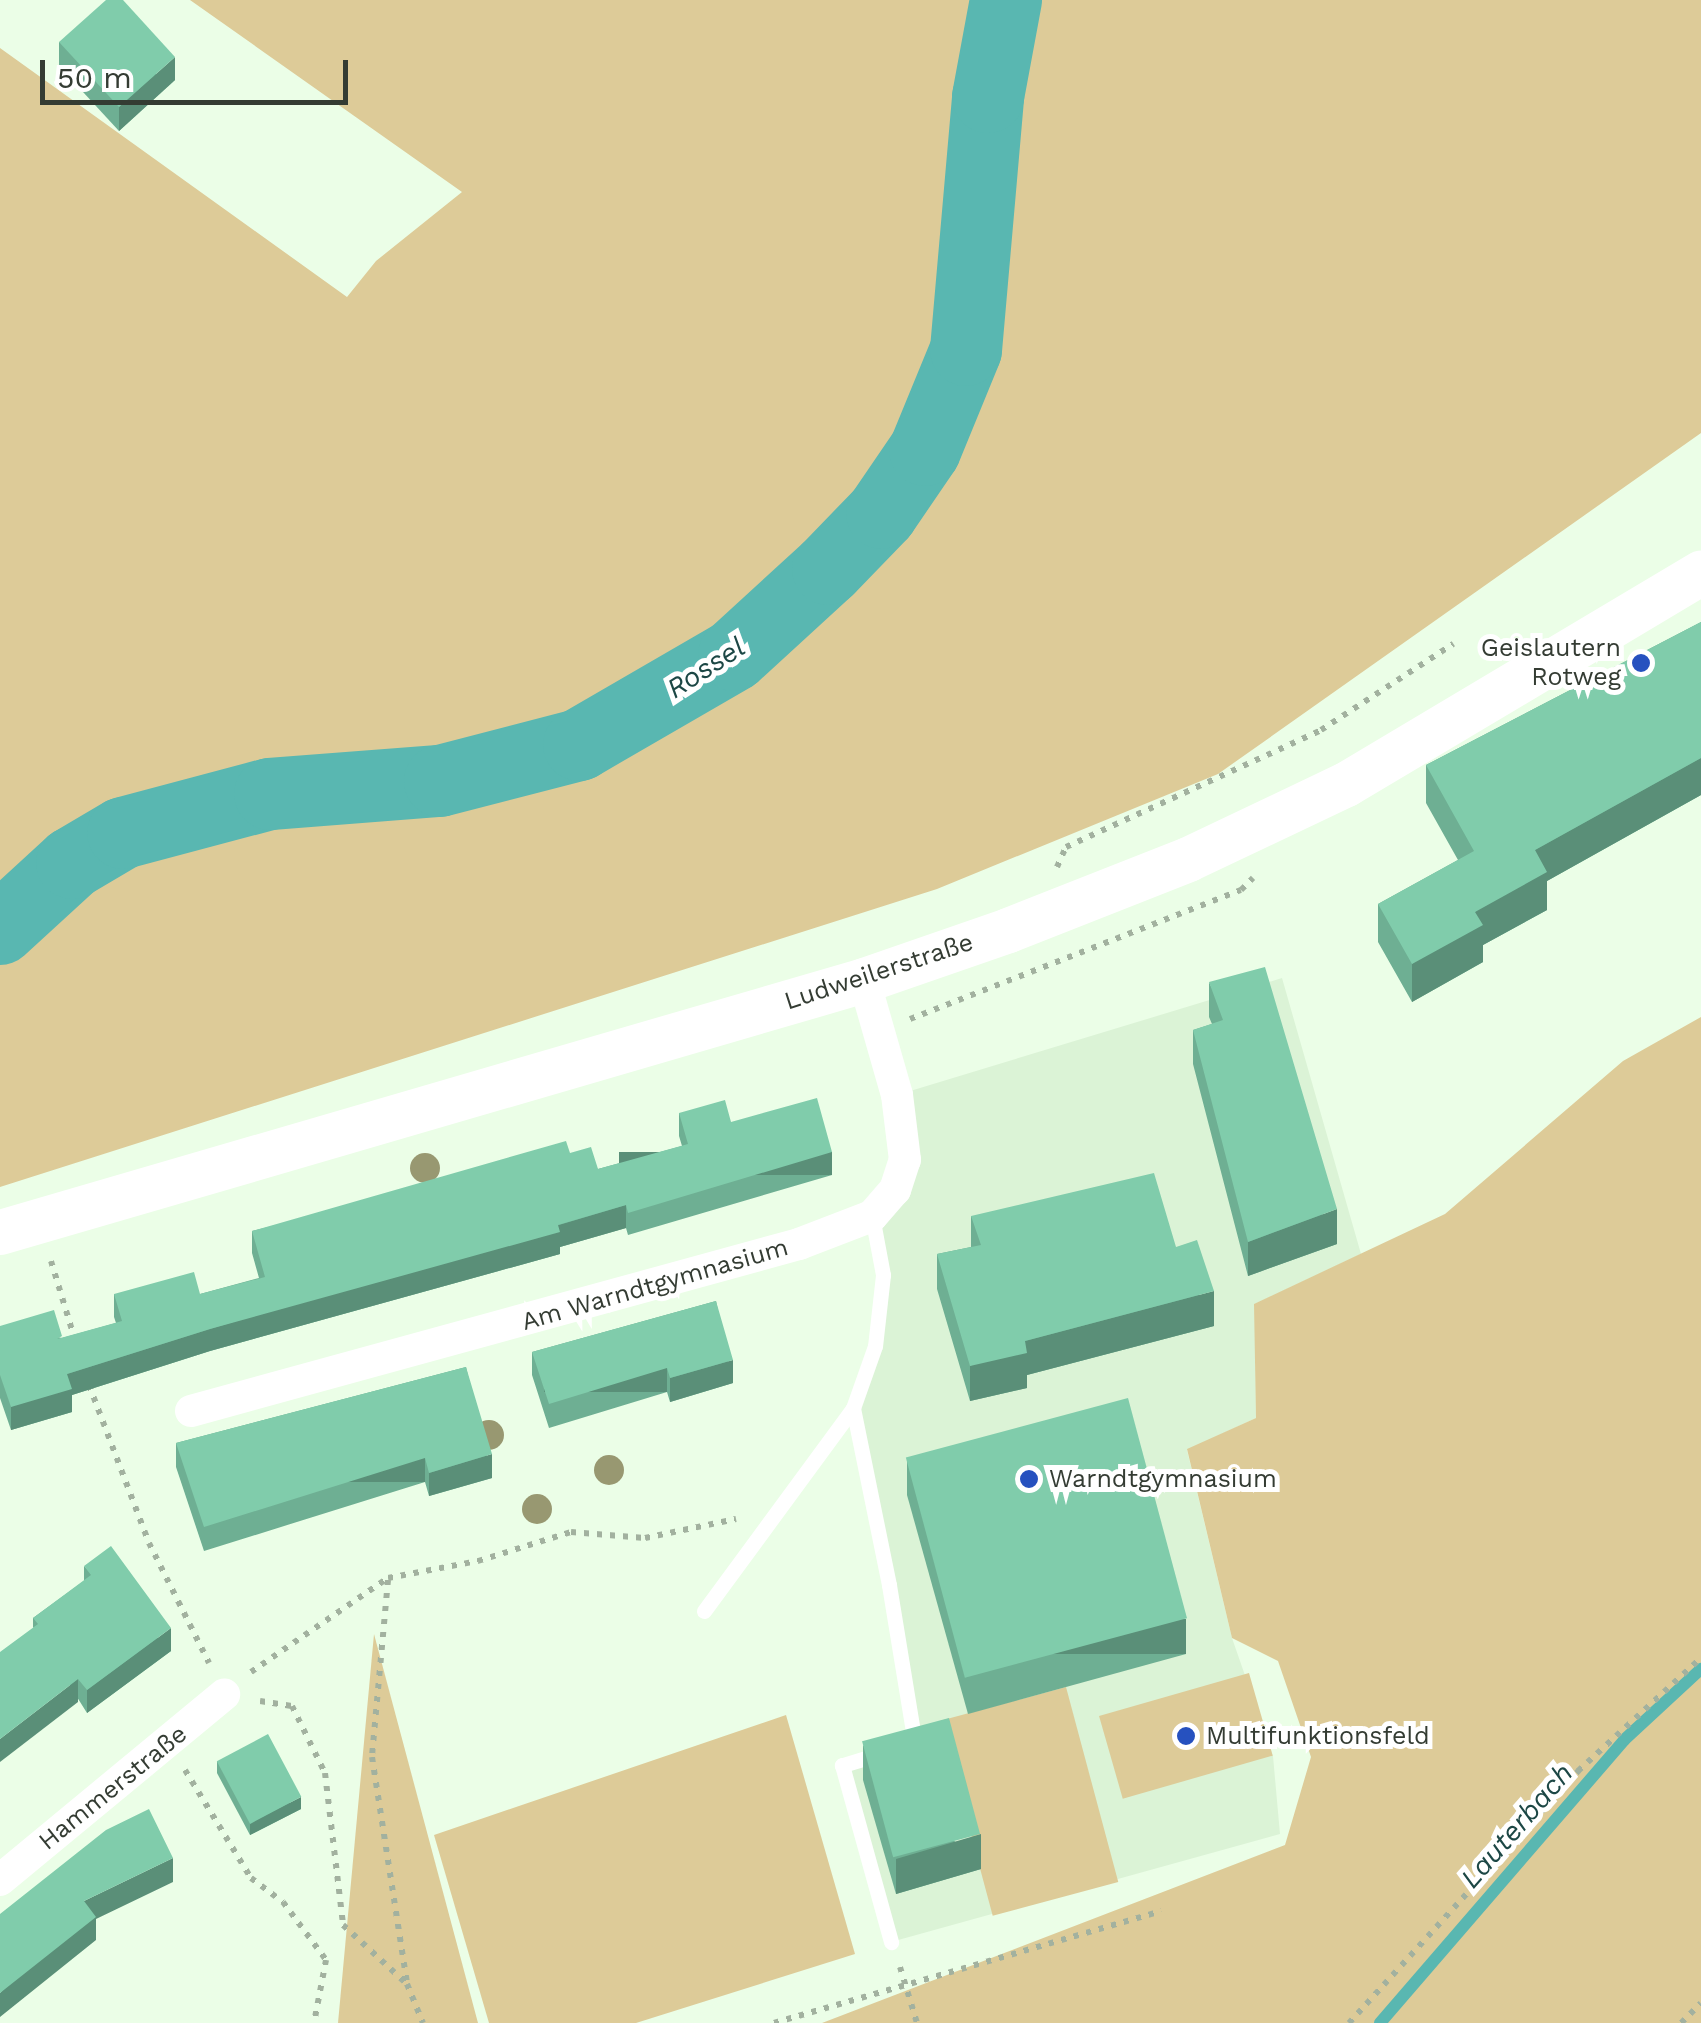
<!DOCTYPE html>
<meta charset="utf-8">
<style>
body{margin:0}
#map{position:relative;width:1701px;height:2023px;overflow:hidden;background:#ebfee7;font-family:"Work Sans",sans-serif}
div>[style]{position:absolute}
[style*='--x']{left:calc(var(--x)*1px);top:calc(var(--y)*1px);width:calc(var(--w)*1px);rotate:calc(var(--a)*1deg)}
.built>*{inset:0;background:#dbf3d6}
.green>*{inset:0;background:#ddcb98;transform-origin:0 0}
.stream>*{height:12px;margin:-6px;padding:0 6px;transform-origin:6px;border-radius:6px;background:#59b7b1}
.river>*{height:72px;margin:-36px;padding:0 36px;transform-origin:36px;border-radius:36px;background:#59b7b1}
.path>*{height:6px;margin-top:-3px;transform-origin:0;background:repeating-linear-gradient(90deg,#a2b19f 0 5px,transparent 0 13px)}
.lane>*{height:15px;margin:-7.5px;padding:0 7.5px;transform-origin:7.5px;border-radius:7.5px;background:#fff}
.street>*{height:32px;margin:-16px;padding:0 16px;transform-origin:16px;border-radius:16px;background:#fff}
.secondary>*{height:45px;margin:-22.5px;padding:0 22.5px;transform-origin:22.5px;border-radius:22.5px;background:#fff}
.trees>*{width:30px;height:30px;margin:-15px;border-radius:50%;background:#989871}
.wall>*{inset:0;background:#6eaf93}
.shaded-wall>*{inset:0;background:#5a8f78;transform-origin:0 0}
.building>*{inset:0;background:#80ccab;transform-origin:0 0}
.dots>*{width:28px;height:28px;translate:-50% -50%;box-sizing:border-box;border:5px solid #fff;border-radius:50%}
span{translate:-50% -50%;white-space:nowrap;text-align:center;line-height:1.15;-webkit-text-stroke:10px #fff;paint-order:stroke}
.poi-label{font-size:25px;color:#343c33}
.right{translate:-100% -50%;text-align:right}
.left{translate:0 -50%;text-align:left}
.street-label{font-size:25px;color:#343c33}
.water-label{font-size:28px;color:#1c4745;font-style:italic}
.scale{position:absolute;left:40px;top:60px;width:308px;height:45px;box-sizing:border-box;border:5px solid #343c33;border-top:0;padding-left:12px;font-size:30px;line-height:35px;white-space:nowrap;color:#343c33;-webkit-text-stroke:8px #fff;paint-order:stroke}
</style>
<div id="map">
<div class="built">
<div style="clip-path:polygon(1282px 978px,1361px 1254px,1255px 1304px,1256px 1418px,1187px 1450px,1232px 1638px,1273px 1756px,1280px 1834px,891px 1942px,842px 1765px,915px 1743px,853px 1408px,875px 1346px,883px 1275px,872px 1216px,895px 1190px,897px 1095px)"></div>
</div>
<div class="green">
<div style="clip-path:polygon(190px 0,1701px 0,1701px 433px,1218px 774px,937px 889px,0 1187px,0 48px,347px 297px,376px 261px,462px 192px)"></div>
<div style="clip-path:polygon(1701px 1017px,1701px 2023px,822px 2023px,1285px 1845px,1311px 1757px,1278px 1661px,1232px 1638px,1187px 1449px,1256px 1418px,1254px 1304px,1445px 1214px,1623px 1061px)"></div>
<div style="clip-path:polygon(374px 1634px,478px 2023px,338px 2023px)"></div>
<div style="left:1249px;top:1673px;width:86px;height:156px;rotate:74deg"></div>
<div style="left:1066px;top:1687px;width:202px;height:130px;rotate:75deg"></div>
<div style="clip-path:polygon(786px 1715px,855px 1954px,636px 2023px,489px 2023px,434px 1835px)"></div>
</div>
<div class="stream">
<div style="--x:1380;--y:2023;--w:374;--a:-49.2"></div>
<div style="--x:1624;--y:1740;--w:105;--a:-42.7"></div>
</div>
<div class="river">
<div style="--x:0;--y:929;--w:98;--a:-42.5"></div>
<div style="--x:72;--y:863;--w:59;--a:-30.5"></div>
<div style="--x:123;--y:833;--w:152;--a:-14.9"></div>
<div style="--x:270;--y:794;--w:170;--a:-4.4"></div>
<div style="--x:440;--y:781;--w:144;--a:-14.5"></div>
<div style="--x:579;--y:745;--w:179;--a:-30.1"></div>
<div style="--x:734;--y:655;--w:127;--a:-42.5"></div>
<div style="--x:828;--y:569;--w:78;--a:-46"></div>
<div style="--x:882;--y:513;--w:76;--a:-55.7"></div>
<div style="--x:925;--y:450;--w:108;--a:-67.7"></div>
<div style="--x:966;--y:350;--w:254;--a:-85"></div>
<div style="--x:988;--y:97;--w:99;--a:-79.5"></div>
</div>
<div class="path">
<div style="--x:1057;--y:867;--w:22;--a:-66"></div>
<div style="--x:1066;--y:847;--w:281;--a:-24.6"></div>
<div style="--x:1321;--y:730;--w:158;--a:-33.1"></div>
<div style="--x:910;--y:1019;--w:355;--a:-21.3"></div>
<div style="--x:1241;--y:890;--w:17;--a:-45"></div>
<div style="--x:51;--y:1261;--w:83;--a:73.1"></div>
<div style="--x:89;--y:1385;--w:169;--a:69.2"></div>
<div style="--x:149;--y:1543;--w:134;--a:63.4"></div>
<div style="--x:388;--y:1580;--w:178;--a:95.2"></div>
<div style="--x:372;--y:1757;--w:230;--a:81.2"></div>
<div style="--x:407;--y:1984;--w:42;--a:67.7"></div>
<div style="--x:251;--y:1672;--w:166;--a:-34.5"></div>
<div style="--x:388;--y:1578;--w:92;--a:-10.7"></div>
<div style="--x:478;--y:1561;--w:97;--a:-17.3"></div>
<div style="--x:571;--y:1532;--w:74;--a:4.6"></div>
<div style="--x:645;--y:1538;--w:93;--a:-11.8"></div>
<div style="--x:260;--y:1701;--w:32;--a:9"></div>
<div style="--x:292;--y:1706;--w:75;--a:63.8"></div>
<div style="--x:325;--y:1773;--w:153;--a:83.2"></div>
<div style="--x:343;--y:1925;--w:87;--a:42.7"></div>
<div style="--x:185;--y:1770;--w:127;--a:58.6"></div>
<div style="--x:251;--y:1878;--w:40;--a:37"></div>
<div style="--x:283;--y:1902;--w:72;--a:53.4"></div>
<div style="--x:326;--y:1960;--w:64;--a:100.8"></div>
<div style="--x:900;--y:1967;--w:59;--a:73.1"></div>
<div style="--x:774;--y:2023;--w:403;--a:-16.1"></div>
<div style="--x:1349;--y:2023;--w:341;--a:-47.7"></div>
<div style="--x:1578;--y:1771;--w:167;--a:-42.6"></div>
<div style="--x:1681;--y:2023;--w:28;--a:-45"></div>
</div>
<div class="lane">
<div style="--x:872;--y:1216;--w:60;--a:79.4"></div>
<div style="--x:883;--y:1275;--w:71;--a:96.4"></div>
<div style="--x:875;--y:1346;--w:66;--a:109.5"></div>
<div style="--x:853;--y:1408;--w:181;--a:78.5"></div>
<div style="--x:889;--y:1585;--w:160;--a:80.7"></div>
<div style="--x:915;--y:1743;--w:5;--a:158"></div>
<div style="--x:704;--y:1611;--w:252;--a:-53.7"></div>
<div style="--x:879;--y:1754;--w:39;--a:163"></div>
<div style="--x:842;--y:1765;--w:184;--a:74.5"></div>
</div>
<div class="street">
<div style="--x:191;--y:1411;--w:631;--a:-15.36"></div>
<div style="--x:799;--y:1244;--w:78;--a:-21"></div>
<div style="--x:872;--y:1216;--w:35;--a:-49"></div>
<div style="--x:895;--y:1190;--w:32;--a:-72"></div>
<div style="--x:905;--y:1160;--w:65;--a:-97"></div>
<div style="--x:897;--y:1095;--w:120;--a:-106"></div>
<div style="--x:0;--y:1880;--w:291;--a:-39.6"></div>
</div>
<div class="secondary">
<div style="--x:0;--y:1232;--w:900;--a:-16.26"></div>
<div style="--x:864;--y:980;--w:152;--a:-19.1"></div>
<div style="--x:1008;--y:930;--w:193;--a:-21.5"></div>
<div style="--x:1188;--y:859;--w:175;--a:-25.4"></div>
<div style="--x:1346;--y:784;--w:413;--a:-30.8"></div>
</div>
<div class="trees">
<div style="left:425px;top:1168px"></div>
<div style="left:489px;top:1435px"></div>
<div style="left:609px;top:1470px"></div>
<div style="left:537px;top:1509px"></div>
</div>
<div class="wall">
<div style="clip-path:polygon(59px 42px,175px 80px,119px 131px,59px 66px)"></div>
<div style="clip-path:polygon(1701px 622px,1701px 795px,1547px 881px,1547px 910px,1483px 945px,1483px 962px,1412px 1002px,1378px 942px,1378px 904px,1458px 860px,1426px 803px,1426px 765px)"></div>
<div style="clip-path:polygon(1209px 982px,1337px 1244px,1248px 1276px,1193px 1064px,1193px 1030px,1212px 1024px,1209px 1017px)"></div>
<div style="clip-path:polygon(679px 1113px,731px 1122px,832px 1175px,628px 1235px,626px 1228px,560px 1247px,560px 1254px,210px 1351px,72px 1395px,72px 1412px,11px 1430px,0 1398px,0 1326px,62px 1338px,116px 1323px,114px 1317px,114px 1294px,200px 1294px,259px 1278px,252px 1253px,252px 1231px,570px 1153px,598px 1169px,682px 1146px,679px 1136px)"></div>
<div style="clip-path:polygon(971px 1216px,1176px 1247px,1214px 1326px,1027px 1375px,1027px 1388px,970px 1401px,937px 1289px,937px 1254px,971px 1247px)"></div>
<div style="clip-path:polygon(716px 1301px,733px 1383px,670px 1402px,667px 1392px,549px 1428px,532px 1375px,532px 1352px)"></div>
<div style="clip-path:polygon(466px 1367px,492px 1478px,429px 1496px,425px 1482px,204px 1551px,176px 1467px,176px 1443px)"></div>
<div style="clip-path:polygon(907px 1460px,1186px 1654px,968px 1714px,907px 1495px)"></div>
<div style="clip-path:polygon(84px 1566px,171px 1651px,87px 1713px,33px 1627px,33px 1618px,84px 1581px)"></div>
<div style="clip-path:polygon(863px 1745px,981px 1869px,896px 1894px,863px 1780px)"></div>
<div style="clip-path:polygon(217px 1761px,301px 1809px,250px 1835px,217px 1773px)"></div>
</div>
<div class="shaded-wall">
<div style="clip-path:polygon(175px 57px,175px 80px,119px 131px,119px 107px)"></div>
<div style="clip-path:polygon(1701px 758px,1701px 795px,1547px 881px,1547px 910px,1483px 945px,1483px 962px,1412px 1002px,1412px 964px,1475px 912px,1535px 850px)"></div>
<div style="left:832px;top:1152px;width:23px;height:213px;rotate:90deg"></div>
<div style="clip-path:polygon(626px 1205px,626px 1228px,560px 1247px,560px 1254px,210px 1351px,72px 1395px,72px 1412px,11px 1430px,11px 1407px,67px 1374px,210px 1329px)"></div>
<div style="clip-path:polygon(1337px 1209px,1337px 1244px,1248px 1276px,1248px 1242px)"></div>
<div style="clip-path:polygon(1214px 1291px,1214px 1326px,1027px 1375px,1027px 1388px,970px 1401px,970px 1366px,1025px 1341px)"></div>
<div style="clip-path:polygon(733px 1360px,733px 1383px,670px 1402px,670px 1378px)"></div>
<div style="left:667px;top:1368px;width:24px;height:123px;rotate:90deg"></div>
<div style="clip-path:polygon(492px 1454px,492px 1478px,429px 1496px,429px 1473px)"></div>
<div style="left:425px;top:1458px;width:24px;height:232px;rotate:90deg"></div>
<div style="left:1186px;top:1619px;width:35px;height:226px;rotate:90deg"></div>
<div style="clip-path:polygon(171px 1628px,171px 1651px,87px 1713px,87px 1690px)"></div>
<div style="clip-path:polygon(78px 1679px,78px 1702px,0 1762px,0 1739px)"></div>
<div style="clip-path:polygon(301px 1797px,301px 1809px,250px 1835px,250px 1823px)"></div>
<div style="clip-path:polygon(981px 1834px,981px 1869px,896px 1894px,896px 1859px)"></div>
<div style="clip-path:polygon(173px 1858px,173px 1882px,96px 1919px,96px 1940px,0 2017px,0 1993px,84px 1901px)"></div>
</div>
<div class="building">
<div style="clip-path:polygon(106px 0,123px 0,175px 57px,119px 107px,59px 42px)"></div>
<div style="clip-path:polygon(1701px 622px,1701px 758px,1535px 850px,1547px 872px,1475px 912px,1483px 925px,1412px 964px,1378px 904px,1474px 851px,1426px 765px)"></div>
<div style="clip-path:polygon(1265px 967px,1337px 1209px,1248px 1242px,1193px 1030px,1223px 1020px,1209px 982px)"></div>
<div style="clip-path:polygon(817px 1098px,832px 1152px,628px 1213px,626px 1205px,558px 1225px,560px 1232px,210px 1329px,67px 1374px,72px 1389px,11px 1407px,0 1375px,0 1326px,54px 1310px,62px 1336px,57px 1339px,122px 1321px,114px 1294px,194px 1272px,200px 1294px,265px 1277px,252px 1231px,566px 1141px,570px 1153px,591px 1147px,598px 1169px,688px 1144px,679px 1113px,725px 1100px,731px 1122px)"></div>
<div style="clip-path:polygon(1154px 1173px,1176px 1247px,1197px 1240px,1214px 1291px,1025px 1341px,1027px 1353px,970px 1366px,937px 1254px,981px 1245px,971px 1216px)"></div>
<div style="clip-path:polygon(716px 1301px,733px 1360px,670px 1378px,667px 1368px,549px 1404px,532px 1352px)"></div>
<div style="clip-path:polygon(466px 1367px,492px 1454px,429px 1473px,425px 1458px,204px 1527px,176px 1443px)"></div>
<div style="left:1128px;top:1398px;width:228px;height:230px;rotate:75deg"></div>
<div style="clip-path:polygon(111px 1546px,171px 1628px,87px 1690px,78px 1679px,0 1739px,0 1652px,38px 1624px,33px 1618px,91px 1575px,84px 1566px)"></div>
<div style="left:949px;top:1718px;width:120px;height:90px;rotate:75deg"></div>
<div style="left:268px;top:1734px;width:71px;height:58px;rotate:62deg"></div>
<div style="clip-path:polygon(149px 1809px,173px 1858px,84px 1901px,96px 1917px,0 1993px,0 1914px,106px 1830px)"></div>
</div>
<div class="dots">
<div style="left:1641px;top:663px;background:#2651bf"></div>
<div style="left:1029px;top:1479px;background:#2651bf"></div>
<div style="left:1186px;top:1736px;background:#2651bf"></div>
</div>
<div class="poi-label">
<span class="right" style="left:1621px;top:663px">Geislautern<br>Rotweg</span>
<span class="left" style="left:1049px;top:1479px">Warndtgymnasium</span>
<span class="left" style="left:1206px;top:1736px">Multifunktionsfeld</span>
</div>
<div class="street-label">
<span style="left:879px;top:972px;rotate:-18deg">Ludweilerstraße</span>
<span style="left:655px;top:1285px;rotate:-16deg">Am Warndtgymnasium</span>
<span style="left:113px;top:1788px;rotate:-39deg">Hammerstraße</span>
</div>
<div class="water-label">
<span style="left:706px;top:668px;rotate:-33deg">Rossel</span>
<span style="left:1517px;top:1826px;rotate:-49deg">Lauterbach</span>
</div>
<div class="scale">50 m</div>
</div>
